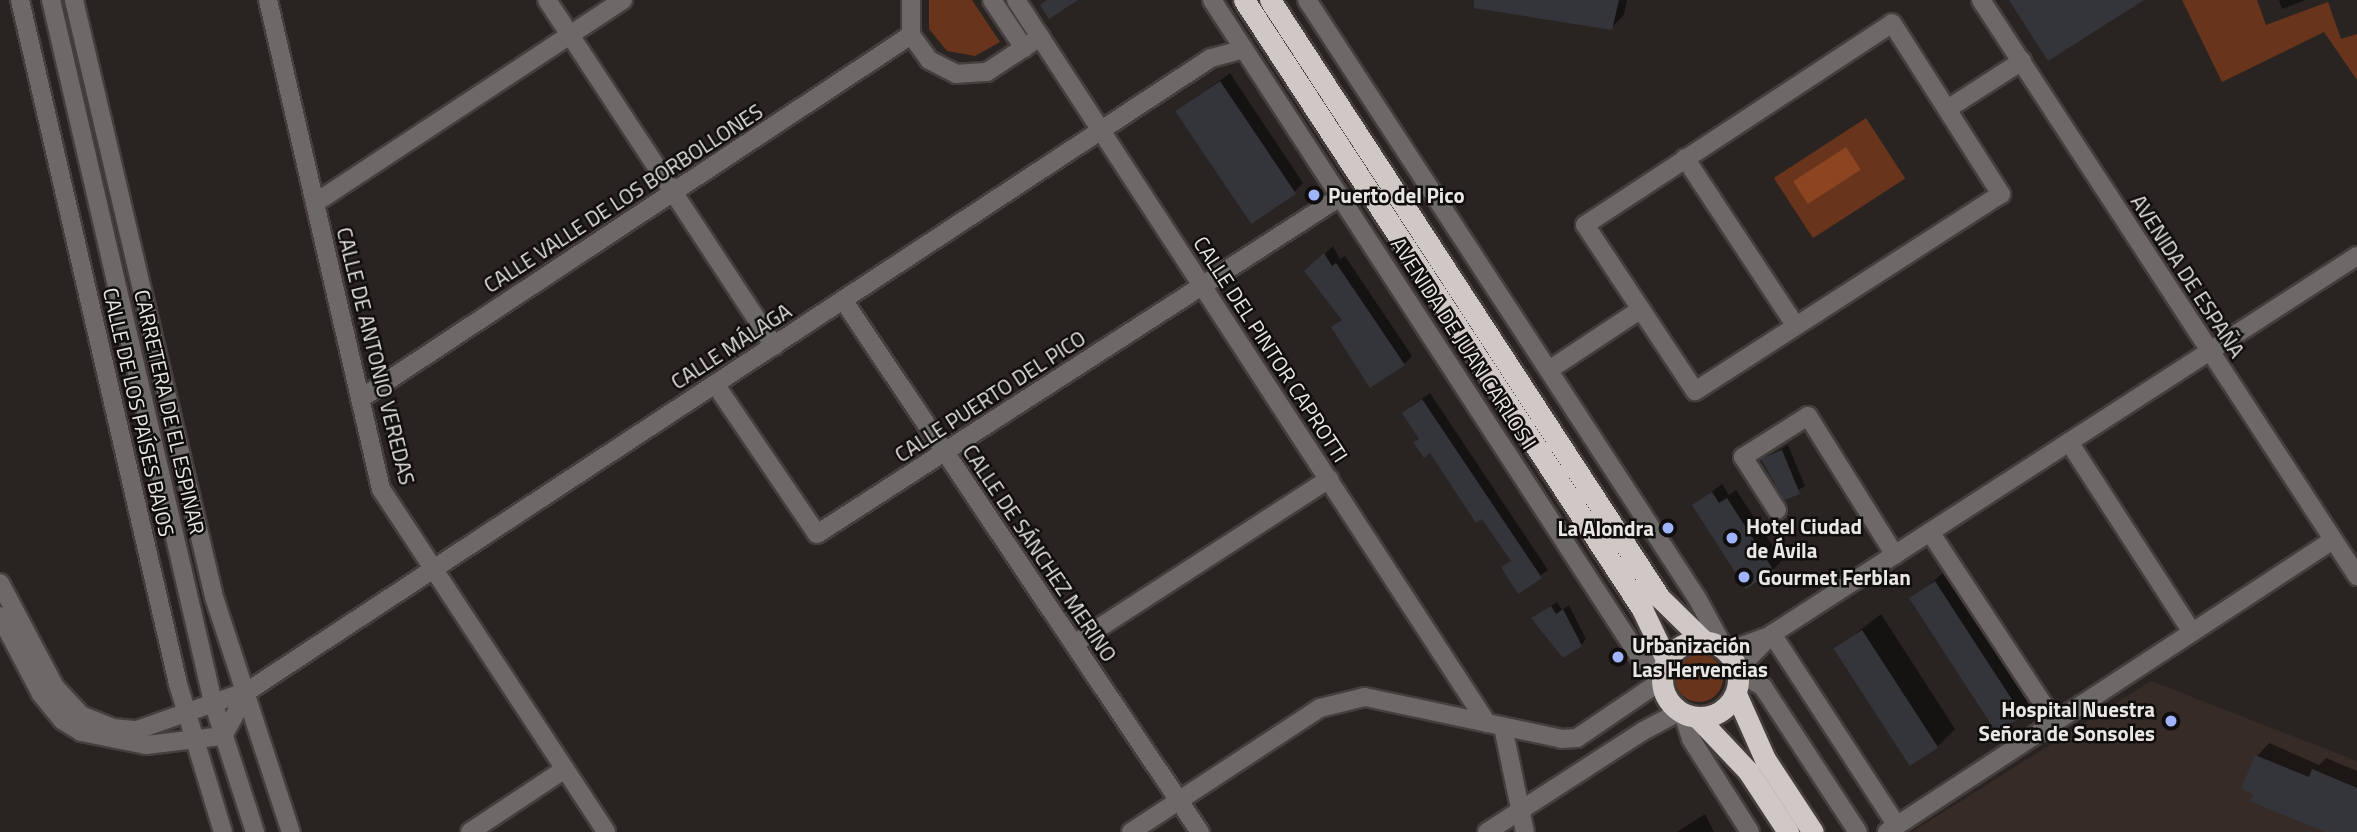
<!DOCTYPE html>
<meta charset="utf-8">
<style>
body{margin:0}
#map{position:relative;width:2357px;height:832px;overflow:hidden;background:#292421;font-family:"Titillium Web",sans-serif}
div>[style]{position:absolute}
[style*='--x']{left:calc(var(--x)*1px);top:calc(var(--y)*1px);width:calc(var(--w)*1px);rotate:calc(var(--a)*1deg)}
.built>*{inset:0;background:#362b26}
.green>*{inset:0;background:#68341c;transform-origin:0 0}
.round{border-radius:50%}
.water>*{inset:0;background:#8d4421;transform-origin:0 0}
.shadow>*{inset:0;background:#0007}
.building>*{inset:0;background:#34353a;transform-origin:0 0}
.roads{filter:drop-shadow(2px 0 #443f3c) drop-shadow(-2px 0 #443f3c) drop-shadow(0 2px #443f3c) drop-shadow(0 -2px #443f3c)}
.minor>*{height:18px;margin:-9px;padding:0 9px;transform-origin:9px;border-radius:9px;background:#6c6968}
.highway>*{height:21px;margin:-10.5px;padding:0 10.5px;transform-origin:10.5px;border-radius:10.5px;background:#d0c8c5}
.highway>.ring{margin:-10.5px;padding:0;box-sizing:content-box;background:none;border:21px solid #d0c8c5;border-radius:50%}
.dots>*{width:19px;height:19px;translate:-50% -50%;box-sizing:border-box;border:4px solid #100e0c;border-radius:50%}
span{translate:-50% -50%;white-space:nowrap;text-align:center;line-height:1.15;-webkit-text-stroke:5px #100e0c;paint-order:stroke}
.poi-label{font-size:21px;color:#eae6e4;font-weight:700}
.left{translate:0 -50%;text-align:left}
.right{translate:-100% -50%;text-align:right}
.street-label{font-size:21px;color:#eae6e4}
</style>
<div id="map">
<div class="built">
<div style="clip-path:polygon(2151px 681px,2357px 761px,2357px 832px,1912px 832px)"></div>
</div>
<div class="green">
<div style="clip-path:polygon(929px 0,972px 0,1000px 42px,975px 56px,947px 51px,929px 29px)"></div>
<div style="clip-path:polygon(2182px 0,2257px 0,2266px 25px,2328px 2px,2341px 39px,2357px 34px,2357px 80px,2324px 32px,2222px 82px)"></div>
<div style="left:1866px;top:118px;width:72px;height:110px;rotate:57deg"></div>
<div class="round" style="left:1675px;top:654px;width:48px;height:48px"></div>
</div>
<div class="water">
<div style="left:1846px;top:147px;width:27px;height:63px;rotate:57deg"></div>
</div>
<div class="shadow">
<div style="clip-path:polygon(1494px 0,1627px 0,1624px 15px,1611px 28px)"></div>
<div style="clip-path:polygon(2279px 0,2306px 0,2282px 9px)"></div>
<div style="clip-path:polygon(1230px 73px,1303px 183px,1294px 192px,1178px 110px)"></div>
<div style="clip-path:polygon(1333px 246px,1340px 259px,1345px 256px,1412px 356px,1404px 364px,1334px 327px,1342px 319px,1306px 272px)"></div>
<div style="clip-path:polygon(1430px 393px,1548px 570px,1518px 591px,1503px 568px,1512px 560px,1482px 516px,1430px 451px,1416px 442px,1420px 438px,1411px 406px)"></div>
<div style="clip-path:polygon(1788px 445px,1805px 486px,1785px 498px,1769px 473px,1766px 458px)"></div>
<div style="clip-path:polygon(1722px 484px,1729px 495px,1736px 490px,1782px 560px,1773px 570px,1695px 505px)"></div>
<div style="clip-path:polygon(1953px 565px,2039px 697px,2021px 715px,1911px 599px)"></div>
<div style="clip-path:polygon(1557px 602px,1562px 610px,1569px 605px,1586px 639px,1581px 645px,1533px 619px)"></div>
<div style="clip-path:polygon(1881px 614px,1955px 729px,1937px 747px,1836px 649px)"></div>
<div style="clip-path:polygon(2269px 743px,2319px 765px,2326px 758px,2357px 771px,2357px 832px,2329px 832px,2257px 756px)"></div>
<div style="clip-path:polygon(1705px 814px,1714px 832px,1677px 832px)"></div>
</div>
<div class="building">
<div style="clip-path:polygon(1047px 0,1078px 0,1049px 19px,1040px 5px)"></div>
<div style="clip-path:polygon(1474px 0,1619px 0,1612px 30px,1474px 8px)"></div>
<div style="clip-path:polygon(2009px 0,2144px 0,2048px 61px)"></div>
<div style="left:1220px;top:81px;width:136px;height:54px;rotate:56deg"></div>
<div style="clip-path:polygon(1324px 253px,1332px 266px,1336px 263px,1405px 365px,1370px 388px,1331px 327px,1342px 320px,1304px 271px)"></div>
<div style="clip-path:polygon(1422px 399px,1542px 578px,1518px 594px,1501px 567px,1511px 561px,1482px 519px,1476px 523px,1430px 453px,1424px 458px,1413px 442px,1419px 439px,1402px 413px)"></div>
<div style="clip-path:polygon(1782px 450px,1800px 494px,1784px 500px,1761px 459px)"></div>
<div style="clip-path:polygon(1712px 492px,1719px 503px,1727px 498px,1774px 571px,1746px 589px,1692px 505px)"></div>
<div style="left:1935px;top:581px;width:161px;height:31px;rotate:57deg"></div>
<div style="clip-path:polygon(1551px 606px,1556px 614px,1563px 609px,1582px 646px,1563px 658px,1531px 618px)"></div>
<div style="left:1862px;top:630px;width:140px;height:34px;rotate:57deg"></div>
<div style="clip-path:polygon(2255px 755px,2309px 777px,2312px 769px,2357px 788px,2357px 832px,2325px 832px,2250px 801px,2253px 794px,2241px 789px)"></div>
</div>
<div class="roads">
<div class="minor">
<div style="--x:20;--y:0;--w:702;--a:76.99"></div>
<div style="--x:178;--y:684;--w:155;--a:73.1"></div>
<div style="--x:51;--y:0;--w:720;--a:77.01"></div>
<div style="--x:213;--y:702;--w:137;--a:72.1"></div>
<div style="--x:74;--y:0;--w:613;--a:76.8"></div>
<div style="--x:214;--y:597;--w:247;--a:71.9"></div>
<div style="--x:268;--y:0;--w:502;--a:76.99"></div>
<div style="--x:381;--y:489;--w:410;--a:56.7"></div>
<div style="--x:547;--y:0;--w:414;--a:56.7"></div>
<div style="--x:911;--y:0;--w:35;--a:90"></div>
<div style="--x:911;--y:35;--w:31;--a:54"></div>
<div style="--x:929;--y:60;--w:30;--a:27"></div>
<div style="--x:956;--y:74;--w:31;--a:-4"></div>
<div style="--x:987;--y:72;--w:64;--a:-33.4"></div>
<div style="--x:992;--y:0;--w:58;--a:56.3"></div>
<div style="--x:1016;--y:0;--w:863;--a:56.92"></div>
<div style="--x:1212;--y:0;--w:786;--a:56.94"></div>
<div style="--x:1641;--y:659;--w:23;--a:18"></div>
<div style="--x:1307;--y:0;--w:714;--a:56.89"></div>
<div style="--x:1697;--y:598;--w:57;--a:61.6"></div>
<div style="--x:1981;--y:0;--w:688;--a:56.86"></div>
<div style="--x:1892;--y:23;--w:203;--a:57.5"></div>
<div style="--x:2001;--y:194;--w:364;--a:147.2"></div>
<div style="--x:1695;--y:391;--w:199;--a:-123.5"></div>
<div style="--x:1585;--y:225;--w:367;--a:-33.3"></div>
<div style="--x:1949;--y:108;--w:87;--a:-32.8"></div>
<div style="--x:1685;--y:158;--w:200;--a:56.6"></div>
<div style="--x:315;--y:203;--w:369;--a:-33.4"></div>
<div style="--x:843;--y:300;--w:641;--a:56.14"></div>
<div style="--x:1549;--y:370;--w:110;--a:-33.5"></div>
<div style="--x:715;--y:384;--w:181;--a:55.8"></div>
<div style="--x:817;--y:534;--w:622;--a:-32.8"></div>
<div style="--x:360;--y:399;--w:660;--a:-33.45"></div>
<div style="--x:2069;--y:442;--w:226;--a:57.1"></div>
<div style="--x:1777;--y:510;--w:63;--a:-122.7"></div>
<div style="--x:1743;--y:457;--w:77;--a:-32.2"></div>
<div style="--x:1808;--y:416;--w:164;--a:58"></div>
<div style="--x:1930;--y:532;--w:227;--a:56.7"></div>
<div style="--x:0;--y:583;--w:118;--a:62.1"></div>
<div style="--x:55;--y:687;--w:38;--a:47"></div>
<div style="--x:81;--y:715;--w:35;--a:22"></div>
<div style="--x:113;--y:728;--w:24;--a:5"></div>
<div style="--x:137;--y:730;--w:118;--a:-19.4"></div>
<div style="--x:248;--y:691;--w:1152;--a:-33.32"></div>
<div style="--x:1211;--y:58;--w:34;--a:-15"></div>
<div style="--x:0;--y:616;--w:88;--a:62.3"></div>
<div style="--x:41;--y:694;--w:33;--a:51"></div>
<div style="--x:62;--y:720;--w:22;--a:32"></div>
<div style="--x:81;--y:732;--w:66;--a:11.3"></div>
<div style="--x:146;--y:745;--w:78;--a:-6.7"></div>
<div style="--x:1772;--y:634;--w:229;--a:56.9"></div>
<div style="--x:1074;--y:644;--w:304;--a:-32.9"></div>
<div style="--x:1728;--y:651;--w:44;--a:-20.1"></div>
<div style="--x:1738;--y:669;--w:49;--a:-45.8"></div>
<div style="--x:1772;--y:634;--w:696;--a:-32.87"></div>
<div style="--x:1739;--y:673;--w:28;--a:30"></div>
<div style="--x:1763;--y:687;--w:173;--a:56.8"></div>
<div style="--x:1683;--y:714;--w:26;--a:72"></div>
<div style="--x:1691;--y:739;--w:110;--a:57.6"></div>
<div style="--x:1503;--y:727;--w:107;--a:78.2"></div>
<div style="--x:223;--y:736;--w:51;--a:-60.9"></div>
<div style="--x:470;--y:832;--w:114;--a:-33.6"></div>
<div style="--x:1131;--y:832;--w:226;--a:-33.3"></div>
<div style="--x:1320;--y:708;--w:46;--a:-13.7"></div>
<div style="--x:1365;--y:697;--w:201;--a:12"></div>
<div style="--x:1562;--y:739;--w:15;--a:-4"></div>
<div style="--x:1577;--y:738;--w:102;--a:-34.2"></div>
<div style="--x:1487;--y:832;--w:186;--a:-32.9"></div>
<div style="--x:1643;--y:731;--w:41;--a:-27.8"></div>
<div style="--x:1887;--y:832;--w:533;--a:-33.21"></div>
</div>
<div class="highway">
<div style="--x:1244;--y:0;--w:728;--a:56.83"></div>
<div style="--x:1642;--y:609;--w:55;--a:64.4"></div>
<div style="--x:1270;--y:0;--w:714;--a:56.89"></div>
<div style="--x:1660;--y:598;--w:59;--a:44.3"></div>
<div class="ring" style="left:1662px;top:641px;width:55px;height:55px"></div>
<div style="--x:1736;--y:694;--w:71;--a:66"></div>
<div style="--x:1765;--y:759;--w:87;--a:56.7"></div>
<div style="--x:1698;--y:718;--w:73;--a:46.7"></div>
<div style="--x:1748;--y:771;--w:73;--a:56.7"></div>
</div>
</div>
<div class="dots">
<div style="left:1314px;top:195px;background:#a0b3fd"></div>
<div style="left:1668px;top:528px;background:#a0b3fd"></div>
<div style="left:1732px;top:538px;background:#a0b3fd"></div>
<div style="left:1744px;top:577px;background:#a0b3fd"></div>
<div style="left:1618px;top:657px;background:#a0b3fd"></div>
<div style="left:2171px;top:721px;background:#a0b3fd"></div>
</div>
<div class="poi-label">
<span class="left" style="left:1328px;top:195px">Puerto del Pico</span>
<span class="left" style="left:1746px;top:538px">Hotel Ciudad<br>de Ávila</span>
<span class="right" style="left:1654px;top:528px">La Alondra</span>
<span class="left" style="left:1758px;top:577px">Gourmet Ferblan</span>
<span class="left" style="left:1632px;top:657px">Urbanización<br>Las Hervencias</span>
<span class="right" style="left:2155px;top:721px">Hospital Nuestra<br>Señora de Sonsoles</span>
</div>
<div class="street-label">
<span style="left:623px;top:198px;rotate:-33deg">CALLE VALLE DE LOS BORBOLLONES</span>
<span style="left:2188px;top:276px;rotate:57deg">AVENIDA DE ESPAÑA</span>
<span style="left:1464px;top:343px;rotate:57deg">AVENIDA DE JUAN CARLOS I</span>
<span style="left:731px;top:346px;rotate:-33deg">CALLE MÁLAGA</span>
<span style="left:1271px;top:349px;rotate:57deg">CALLE DEL PINTOR CAPROTTI</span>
<span style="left:376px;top:356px;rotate:76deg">CALLE DE ANTONIO VEREDAS</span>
<span style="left:990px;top:396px;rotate:-33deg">CALLE PUERTO DEL PICO</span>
<span style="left:139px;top:412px;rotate:77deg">CALLE DE LOS PAÍSES BAJOS</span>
<span style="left:170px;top:412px;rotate:77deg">CARRETERA DE EL ESPINAR</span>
<span style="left:1040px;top:553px;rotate:56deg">CALLE DE SÁNCHEZ MERINO</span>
</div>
</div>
